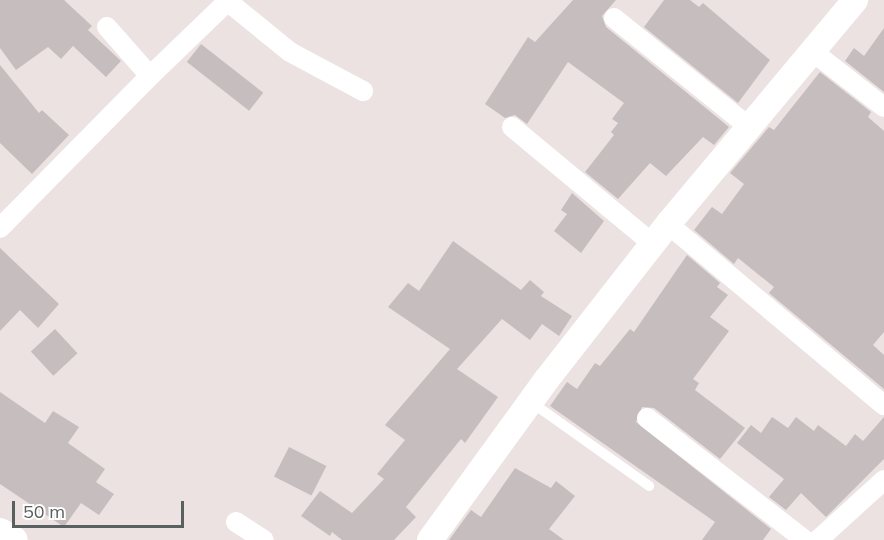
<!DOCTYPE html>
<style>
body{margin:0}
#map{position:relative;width:884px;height:540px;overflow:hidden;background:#ebe2e1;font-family:Mulish,sans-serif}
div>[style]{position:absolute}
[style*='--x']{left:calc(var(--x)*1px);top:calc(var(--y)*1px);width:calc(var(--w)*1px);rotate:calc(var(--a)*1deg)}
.building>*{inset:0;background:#c6bebe;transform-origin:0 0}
.service>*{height:10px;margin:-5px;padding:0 5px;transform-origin:5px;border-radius:5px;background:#fff}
.minor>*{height:20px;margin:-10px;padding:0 10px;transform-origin:10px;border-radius:10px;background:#fff}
.tertiary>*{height:26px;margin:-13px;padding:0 13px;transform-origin:13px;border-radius:13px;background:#fff}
span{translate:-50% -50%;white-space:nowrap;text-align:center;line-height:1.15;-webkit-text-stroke:6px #fff;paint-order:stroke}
.scale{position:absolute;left:12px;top:501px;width:172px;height:27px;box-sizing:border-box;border:3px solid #59605f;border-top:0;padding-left:8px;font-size:18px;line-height:21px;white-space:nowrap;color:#59605f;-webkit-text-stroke:4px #fff;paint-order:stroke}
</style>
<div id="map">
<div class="building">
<div style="clip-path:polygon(0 0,64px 0,92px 26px,88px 30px,121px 61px,106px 77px,73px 46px,61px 59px,48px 47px,16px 70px,0 48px)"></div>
<div style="clip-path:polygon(573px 0,616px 0,602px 16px,606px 27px,729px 127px,714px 145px,703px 137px,666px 176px,650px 163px,618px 199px,585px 172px,614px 135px,611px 132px,618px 123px,612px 119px,624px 103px,568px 62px,527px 124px,515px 115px,505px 118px,485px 104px,528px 37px,535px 42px)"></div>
<div style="clip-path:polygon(664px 0,690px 0,699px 7px,703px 3px,770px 60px,738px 103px,644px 27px)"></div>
<div style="clip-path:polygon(884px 28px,884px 92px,845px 61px,854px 48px,864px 56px)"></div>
<div style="left:201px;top:44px;width:79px;height:23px;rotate:38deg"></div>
<div style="clip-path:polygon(0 65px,39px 113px,42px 110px,69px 135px,32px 174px,0 143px)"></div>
<div style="clip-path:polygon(820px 72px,871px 112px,868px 117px,884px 131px,884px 332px,873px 345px,884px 355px,884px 389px,769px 293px,774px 287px,738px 258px,734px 264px,694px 230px,712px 207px,722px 214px,744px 184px,730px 173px,769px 127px,774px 130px)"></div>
<div style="clip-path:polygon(572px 193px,604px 221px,581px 253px,554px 231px,567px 214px,561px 210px)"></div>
<div style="clip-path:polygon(453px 241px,521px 290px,530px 280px,544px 292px,541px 296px,572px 316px,559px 336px,542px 324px,530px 340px,502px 319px,457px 369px,498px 397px,465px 443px,461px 439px,406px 507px,416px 517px,394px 540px,342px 540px,332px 532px,330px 536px,301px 516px,320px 491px,352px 513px,384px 479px,377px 474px,405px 440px,385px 425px,450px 349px,388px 307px,408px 283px,419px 291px)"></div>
<div style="clip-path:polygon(0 248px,59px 304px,38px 328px,20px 310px,0 331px)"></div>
<div style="clip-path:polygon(687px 255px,720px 283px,717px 287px,728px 295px,710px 317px,729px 331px,693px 379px,699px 383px,695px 390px,745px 428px,720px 459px,654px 408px,642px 407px,636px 422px,771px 529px,763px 540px,702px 540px,715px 522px,550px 406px,567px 382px,577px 389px,595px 363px,600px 366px,630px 329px,634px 332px)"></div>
<div style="left:55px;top:329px;width:33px;height:33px;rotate:47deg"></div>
<div style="clip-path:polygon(0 392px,45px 423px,53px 411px,79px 427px,68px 443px,105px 469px,96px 482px,114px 494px,99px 515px,81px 503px,64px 527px,0 484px)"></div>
<div style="clip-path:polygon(772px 417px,788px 428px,796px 417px,814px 431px,818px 425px,846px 446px,855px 434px,863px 441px,884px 417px,884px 459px,826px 517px,801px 493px,786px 510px,769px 497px,784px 479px,737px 443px,751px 425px,761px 433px)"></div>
<div style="left:289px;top:447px;width:42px;height:33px;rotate:27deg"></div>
<div style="clip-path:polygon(515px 468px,551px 488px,556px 481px,575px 496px,549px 529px,564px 540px,449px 540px,471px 510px,481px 517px)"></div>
</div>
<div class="service">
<div style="--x:531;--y:402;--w:145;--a:35.4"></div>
</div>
<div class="minor">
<div style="--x:226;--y:0;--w:82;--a:39.1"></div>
<div style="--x:290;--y:52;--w:83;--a:28.1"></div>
<div style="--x:614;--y:18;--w:174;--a:38.9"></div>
<div style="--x:107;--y:27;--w:65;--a:48.7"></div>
<div style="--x:150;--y:76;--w:107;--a:-43.9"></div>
<div style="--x:812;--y:51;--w:91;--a:37.9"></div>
<div style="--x:512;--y:127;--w:183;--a:39.7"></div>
<div style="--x:668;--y:224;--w:282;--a:40"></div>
<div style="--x:0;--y:228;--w:214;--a:-45.4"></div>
<div style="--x:647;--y:418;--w:200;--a:37.7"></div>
<div style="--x:236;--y:522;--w:33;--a:33"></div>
<div style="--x:818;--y:540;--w:89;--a:-42.3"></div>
</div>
<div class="tertiary">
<div style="--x:0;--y:531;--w:17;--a:31"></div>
<div style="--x:430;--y:540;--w:199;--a:-54"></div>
<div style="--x:547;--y:379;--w:197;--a:-52"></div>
<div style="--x:668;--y:224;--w:292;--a:-50.1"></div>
</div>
<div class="scale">50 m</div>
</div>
